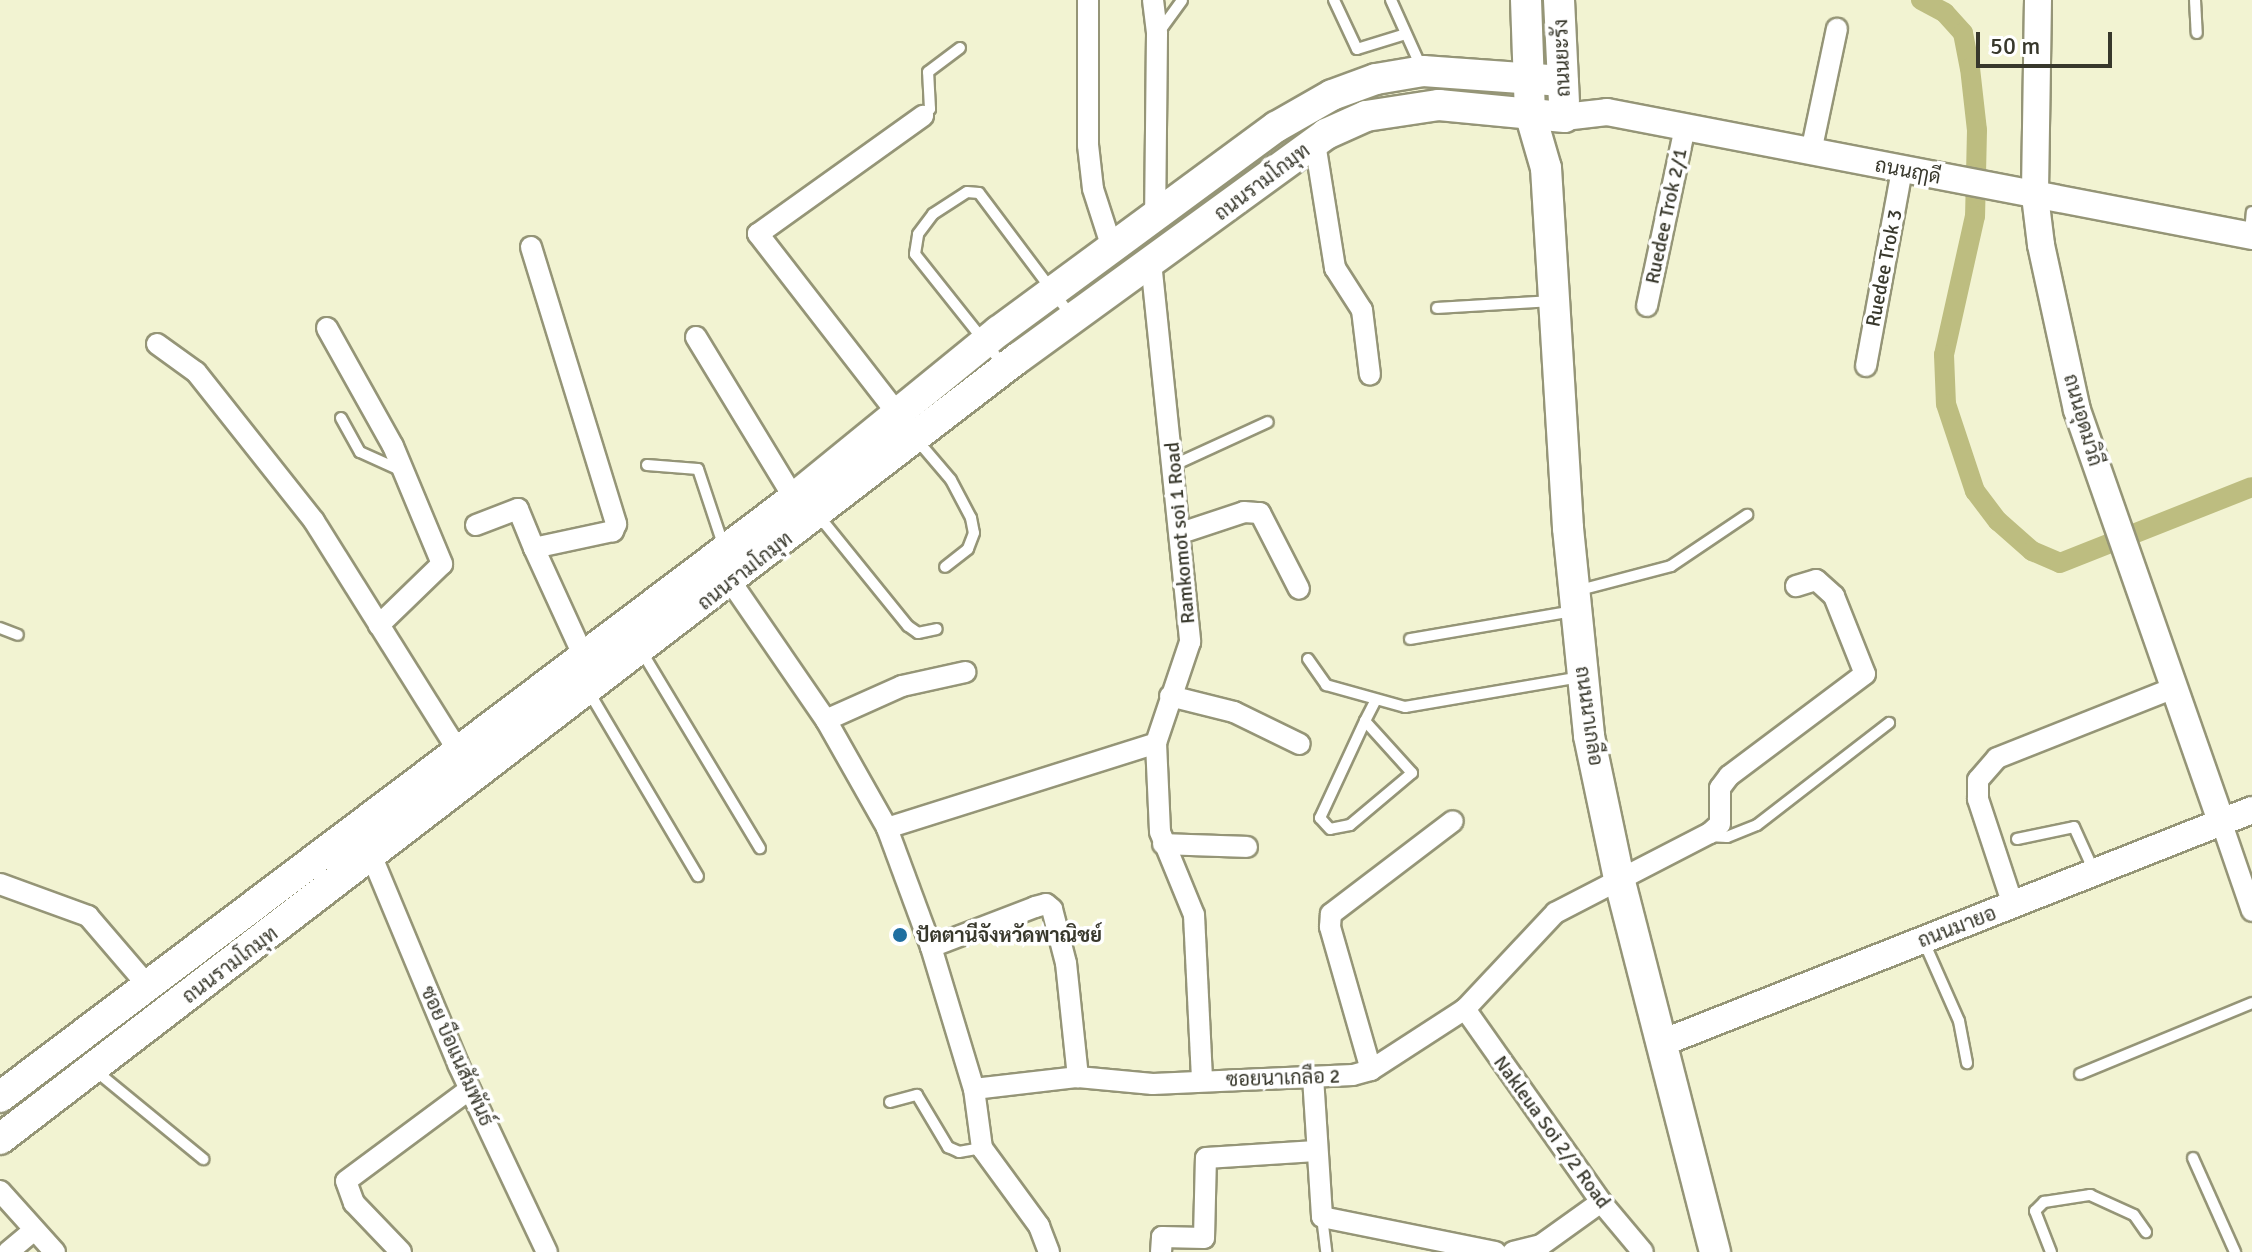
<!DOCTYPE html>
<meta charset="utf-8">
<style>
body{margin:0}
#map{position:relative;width:2252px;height:1252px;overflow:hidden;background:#f2f3d2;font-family:Signika,Sarabun,sans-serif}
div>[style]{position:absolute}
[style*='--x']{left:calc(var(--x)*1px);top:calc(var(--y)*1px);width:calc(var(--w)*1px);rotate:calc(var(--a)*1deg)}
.canal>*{height:20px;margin:-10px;padding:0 10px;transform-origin:10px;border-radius:10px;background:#bdbd80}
.roads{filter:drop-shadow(2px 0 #959577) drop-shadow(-2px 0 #959577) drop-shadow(0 2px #959577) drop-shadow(0 -2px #959577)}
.service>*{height:10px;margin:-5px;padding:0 5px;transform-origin:5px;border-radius:5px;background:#fff}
.minor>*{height:20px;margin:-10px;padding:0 10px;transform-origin:10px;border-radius:10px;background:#fff}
.tertiary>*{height:26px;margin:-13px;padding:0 13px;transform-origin:13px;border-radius:13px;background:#fff}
.secondary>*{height:30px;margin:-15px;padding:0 15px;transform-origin:15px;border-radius:15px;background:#fff}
.dots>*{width:22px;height:22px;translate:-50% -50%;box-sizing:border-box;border:4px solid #fff;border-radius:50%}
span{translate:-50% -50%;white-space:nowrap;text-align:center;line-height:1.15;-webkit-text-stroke:7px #fff;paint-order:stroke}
.street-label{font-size:20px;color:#38382c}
.poi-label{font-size:20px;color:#38382c;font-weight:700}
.left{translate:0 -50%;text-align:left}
.scale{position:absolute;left:1976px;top:32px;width:136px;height:36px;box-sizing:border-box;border:4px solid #38382c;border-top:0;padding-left:10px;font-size:24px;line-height:28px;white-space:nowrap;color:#38382c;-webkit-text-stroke:6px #fff;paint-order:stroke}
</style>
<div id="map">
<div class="canal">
<div style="--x:1921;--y:0;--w:27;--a:28"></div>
<div style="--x:1945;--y:13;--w:27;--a:48"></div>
<div style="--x:1963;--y:33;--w:36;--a:79"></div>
<div style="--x:1970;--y:68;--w:62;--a:83.6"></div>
<div style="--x:1977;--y:130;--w:86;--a:91.3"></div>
<div style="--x:1975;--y:216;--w:142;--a:102.6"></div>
<div style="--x:1944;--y:355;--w:49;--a:87.7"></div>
<div style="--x:1946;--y:404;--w:92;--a:71.6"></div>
<div style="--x:1975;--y:491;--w:38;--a:53"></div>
<div style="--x:1998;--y:521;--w:45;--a:41.4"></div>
<div style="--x:2032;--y:551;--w:30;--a:23"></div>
<div style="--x:2060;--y:563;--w:206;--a:-21.6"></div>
</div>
<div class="roads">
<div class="service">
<div style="--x:1334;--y:0;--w:54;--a:64.9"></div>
<div style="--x:1357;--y:49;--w:51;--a:-17"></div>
<div style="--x:1391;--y:0;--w:76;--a:65.8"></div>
<div style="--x:2195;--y:0;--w:33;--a:87"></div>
<div style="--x:1159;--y:32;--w:39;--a:-54"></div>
<div style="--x:923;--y:116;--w:10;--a:-45"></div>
<div style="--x:930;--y:109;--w:37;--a:-93"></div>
<div style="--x:928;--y:72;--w:40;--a:-37"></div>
<div style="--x:2250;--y:233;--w:21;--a:-85"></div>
<div style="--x:1437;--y:308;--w:115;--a:-3.5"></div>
<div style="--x:1004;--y:366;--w:143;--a:-128.5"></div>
<div style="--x:915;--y:254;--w:20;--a:-81"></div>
<div style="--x:918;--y:234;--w:25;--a:-53"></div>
<div style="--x:933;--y:214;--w:40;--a:-32.9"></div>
<div style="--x:967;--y:192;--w:12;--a:5"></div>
<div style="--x:979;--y:193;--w:155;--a:53.1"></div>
<div style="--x:341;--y:418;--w:39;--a:61"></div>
<div style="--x:360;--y:452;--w:46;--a:24.3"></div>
<div style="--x:917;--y:440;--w:52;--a:49.6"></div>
<div style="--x:951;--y:480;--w:43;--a:62.2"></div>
<div style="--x:971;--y:518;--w:15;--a:79"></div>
<div style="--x:974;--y:533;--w:17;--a:111"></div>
<div style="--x:968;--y:549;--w:29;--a:142"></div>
<div style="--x:647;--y:465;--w:51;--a:4.5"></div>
<div style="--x:698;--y:469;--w:82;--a:71.6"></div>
<div style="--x:1174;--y:465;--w:103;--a:-24.6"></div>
<div style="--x:818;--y:515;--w:143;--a:51"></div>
<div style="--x:908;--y:626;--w:12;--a:35"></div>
<div style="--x:918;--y:633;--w:19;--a:-12"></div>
<div style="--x:1576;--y:591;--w:98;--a:-14.7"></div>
<div style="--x:1671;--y:566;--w:92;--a:-33.9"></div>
<div style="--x:0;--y:628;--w:19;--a:21"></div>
<div style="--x:1410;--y:639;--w:166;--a:-9.7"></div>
<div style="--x:642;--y:652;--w:229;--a:59"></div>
<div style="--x:1308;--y:659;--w:32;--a:55"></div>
<div style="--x:1326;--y:685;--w:82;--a:15.6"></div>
<div style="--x:1405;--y:707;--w:179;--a:-9.7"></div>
<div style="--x:589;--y:692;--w:214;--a:59.4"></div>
<div style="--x:1365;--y:721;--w:70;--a:47.9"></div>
<div style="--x:1412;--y:773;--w:81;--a:140"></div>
<div style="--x:1350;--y:825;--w:20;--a:169"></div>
<div style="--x:1330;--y:829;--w:15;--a:-132"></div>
<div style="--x:1320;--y:818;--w:107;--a:-65.1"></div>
<div style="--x:1365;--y:721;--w:22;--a:-63"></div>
<div style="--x:1708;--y:836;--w:19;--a:3"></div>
<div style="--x:1727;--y:837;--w:32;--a:-22"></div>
<div style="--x:1757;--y:825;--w:167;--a:-37.7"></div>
<div style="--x:2017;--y:839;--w:58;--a:-11.9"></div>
<div style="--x:2074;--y:827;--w:48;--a:65.6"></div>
<div style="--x:1924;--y:942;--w:86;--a:66.1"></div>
<div style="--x:1959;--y:1021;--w:43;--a:79.2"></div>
<div style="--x:96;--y:1071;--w:139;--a:39.4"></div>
<div style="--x:2080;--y:1074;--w:186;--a:-22.4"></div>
<div style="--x:890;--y:1102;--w:28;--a:-15"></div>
<div style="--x:917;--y:1095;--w:61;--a:59.2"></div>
<div style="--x:948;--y:1147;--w:12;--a:24"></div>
<div style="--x:959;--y:1152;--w:23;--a:-10"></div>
<div style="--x:2193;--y:1158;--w:103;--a:65.9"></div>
<div style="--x:1322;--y:1217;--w:35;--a:83"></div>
<div style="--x:2051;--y:1252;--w:44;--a:-111.3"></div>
<div style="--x:2035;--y:1211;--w:13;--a:-45"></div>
<div style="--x:2044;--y:1202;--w:47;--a:-8.7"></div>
<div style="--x:2090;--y:1195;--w:48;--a:24.4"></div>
<div style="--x:2134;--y:1215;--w:21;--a:55"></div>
</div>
<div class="minor">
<div style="--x:1088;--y:0;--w:145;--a:90"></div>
<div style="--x:1088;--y:145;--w:44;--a:83.5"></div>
<div style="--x:1093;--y:189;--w:65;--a:72.1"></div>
<div style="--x:1153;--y:0;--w:34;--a:83"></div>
<div style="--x:1157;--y:34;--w:186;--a:90.6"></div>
<div style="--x:1315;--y:143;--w:127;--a:80.9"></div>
<div style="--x:1335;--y:268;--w:50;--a:57.3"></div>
<div style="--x:1362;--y:310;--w:65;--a:83"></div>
<div style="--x:1811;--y:152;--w:126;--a:-78.1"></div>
<div style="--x:531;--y:247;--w:290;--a:72.9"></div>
<div style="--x:616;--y:524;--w:8;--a:113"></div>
<div style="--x:613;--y:531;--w:81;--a:167.9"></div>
<div style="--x:534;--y:548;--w:120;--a:65.4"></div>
<div style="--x:1151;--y:262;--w:382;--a:84.1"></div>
<div style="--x:1190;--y:642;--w:107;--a:108.6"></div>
<div style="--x:1156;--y:743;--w:89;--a:87.4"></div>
<div style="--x:1160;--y:832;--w:90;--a:67.7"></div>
<div style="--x:1194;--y:915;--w:166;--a:87.2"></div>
<div style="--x:1647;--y:306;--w:183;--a:-78"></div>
<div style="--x:327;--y:328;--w:135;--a:60.8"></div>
<div style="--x:393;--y:446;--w:128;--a:67.4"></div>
<div style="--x:442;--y:564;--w:88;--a:135.9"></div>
<div style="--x:696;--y:337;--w:188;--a:58.7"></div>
<div style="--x:157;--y:344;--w:48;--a:35.7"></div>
<div style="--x:196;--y:372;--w:190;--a:51.6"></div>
<div style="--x:314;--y:521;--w:273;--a:57.9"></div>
<div style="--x:1866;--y:366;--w:199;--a:-79.6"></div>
<div style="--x:897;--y:413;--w:227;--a:-127.8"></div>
<div style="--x:758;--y:234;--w:203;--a:-35.6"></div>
<div style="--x:476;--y:525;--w:45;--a:-20.9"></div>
<div style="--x:518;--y:509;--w:42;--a:67.7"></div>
<div style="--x:1181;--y:533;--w:66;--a:-18.4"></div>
<div style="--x:1244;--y:512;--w:16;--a:4"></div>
<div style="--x:1260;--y:513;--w:85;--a:62.8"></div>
<div style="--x:731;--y:582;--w:168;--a:55.5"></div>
<div style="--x:826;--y:720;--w:124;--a:60.5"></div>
<div style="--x:887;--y:828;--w:127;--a:69.7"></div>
<div style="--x:931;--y:947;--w:148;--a:73.2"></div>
<div style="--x:974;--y:1089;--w:60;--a:82.3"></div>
<div style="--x:982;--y:1148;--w:97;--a:53.8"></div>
<div style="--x:1039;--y:1226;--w:28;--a:69"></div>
<div style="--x:1170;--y:696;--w:66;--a:14"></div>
<div style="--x:1234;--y:712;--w:73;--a:25.9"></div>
<div style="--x:826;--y:720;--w:83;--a:-24.1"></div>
<div style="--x:902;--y:686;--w:65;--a:-12.5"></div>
<div style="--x:2221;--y:821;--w:95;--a:71"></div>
<div style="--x:887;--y:828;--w:282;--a:-17.5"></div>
<div style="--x:1163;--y:844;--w:84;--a:2"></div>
<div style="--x:372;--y:857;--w:224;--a:67.4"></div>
<div style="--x:458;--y:1064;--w:208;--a:64.7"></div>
<div style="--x:0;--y:884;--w:94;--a:20"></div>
<div style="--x:88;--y:916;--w:92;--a:49.4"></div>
<div style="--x:2013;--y:905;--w:112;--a:-108.3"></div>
<div style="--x:1978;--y:799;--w:19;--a:-90"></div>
<div style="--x:1978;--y:780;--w:29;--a:-49"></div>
<div style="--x:1997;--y:758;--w:190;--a:-21.6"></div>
<div style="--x:931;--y:947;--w:111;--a:-21"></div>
<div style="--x:1035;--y:907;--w:11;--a:-15"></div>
<div style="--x:1046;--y:904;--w:8;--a:40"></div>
<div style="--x:1052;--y:909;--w:56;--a:75.5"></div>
<div style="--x:1066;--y:963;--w:115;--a:84"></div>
<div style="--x:1465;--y:1009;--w:236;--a:54.8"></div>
<div style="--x:1601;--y:1202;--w:65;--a:50"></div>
<div style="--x:1371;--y:1070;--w:149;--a:-106"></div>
<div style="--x:1330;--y:927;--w:13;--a:-86"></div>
<div style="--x:1331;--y:914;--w:153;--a:-37.3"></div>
<div style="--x:1313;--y:1077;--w:140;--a:86.3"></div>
<div style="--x:1322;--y:1217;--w:177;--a:11.4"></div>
<div style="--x:974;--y:1089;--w:105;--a:-6.6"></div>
<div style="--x:1078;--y:1077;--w:75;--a:5.3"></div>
<div style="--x:1153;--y:1084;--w:200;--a:-2.6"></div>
<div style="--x:1353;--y:1075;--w:19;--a:-16"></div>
<div style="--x:1371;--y:1070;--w:112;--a:-33"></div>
<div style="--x:1465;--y:1009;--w:132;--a:-46.8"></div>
<div style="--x:1555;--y:913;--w:174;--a:-27.3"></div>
<div style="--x:1710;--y:833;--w:13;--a:-42"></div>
<div style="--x:1720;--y:824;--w:36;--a:-90"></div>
<div style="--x:1720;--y:788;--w:15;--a:-53"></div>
<div style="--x:1729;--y:776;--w:170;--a:-36.9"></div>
<div style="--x:1865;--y:674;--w:84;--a:-111.7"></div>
<div style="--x:1834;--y:596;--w:24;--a:-138"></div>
<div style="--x:1816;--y:580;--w:21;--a:163"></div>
<div style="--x:0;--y:1191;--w:82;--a:48"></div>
<div style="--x:8;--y:1252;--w:34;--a:-40"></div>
<div style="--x:401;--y:1252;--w:68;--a:-133.8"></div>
<div style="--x:354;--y:1203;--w:23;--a:-110"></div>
<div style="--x:346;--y:1181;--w:154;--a:-36.6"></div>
<div style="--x:1161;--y:1252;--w:15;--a:-86"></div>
<div style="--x:1162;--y:1237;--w:42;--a:1.4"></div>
<div style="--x:1204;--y:1238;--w:80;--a:-88.6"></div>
<div style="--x:1206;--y:1158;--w:110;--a:-3.6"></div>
<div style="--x:1513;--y:1252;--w:29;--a:-14"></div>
<div style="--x:1541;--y:1245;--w:74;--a:-35.6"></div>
</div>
<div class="tertiary">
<div style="--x:2038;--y:0;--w:196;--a:90.9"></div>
<div style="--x:2035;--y:196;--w:49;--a:83"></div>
<div style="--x:2041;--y:245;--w:169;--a:77.7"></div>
<div style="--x:2077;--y:410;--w:435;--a:70.7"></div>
<div style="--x:1564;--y:117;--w:43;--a:-6.6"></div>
<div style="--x:1607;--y:112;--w:657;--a:10.88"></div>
<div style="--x:1662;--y:1043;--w:634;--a:-21.55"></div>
</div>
<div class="secondary">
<div style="--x:1526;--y:0;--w:113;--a:88"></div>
<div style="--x:1530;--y:113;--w:57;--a:73.8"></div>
<div style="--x:1546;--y:168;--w:361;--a:86.5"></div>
<div style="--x:1568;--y:528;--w:209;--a:84.2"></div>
<div style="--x:1589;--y:736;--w:145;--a:78.1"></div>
<div style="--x:1619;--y:878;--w:386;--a:75.6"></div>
<div style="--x:1559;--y:0;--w:101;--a:87.2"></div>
<div style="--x:0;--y:1097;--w:995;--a:-37.03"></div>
<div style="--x:794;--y:498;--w:264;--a:-39.2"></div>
<div style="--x:999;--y:331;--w:344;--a:-36.4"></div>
<div style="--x:1276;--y:127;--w:64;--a:-29.7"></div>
<div style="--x:1332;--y:95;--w:47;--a:-20"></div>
<div style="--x:1376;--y:79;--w:48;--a:-9.7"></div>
<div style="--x:1423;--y:71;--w:140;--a:4.1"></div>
<div style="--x:0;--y:1139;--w:1283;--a:-37.5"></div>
<div style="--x:1018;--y:358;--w:381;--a:-36"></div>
<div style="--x:1326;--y:134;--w:44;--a:-24.2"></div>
<div style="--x:1366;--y:116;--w:74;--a:-8.6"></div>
<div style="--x:1439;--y:105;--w:126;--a:5.5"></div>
</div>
</div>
<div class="dots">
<div style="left:900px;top:935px;background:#206fa1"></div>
</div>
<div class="street-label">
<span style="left:1562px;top:58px;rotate:-92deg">ถนนยะรัง</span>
<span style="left:1908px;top:171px;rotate:11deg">ถนนฤๅดี</span>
<span style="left:1262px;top:182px;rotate:-37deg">ถนนรามโกมุท</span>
<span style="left:1666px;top:216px;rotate:-78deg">Ruedee Trok 2/1</span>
<span style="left:1884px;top:268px;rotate:-79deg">Ruedee Trok 3</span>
<span style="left:2083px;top:420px;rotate:74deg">ถนนอุดมวิถี</span>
<span style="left:1180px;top:533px;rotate:-95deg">Ramkomot soi 1 Road</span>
<span style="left:745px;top:571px;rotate:-38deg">ถนนรามโกมุท</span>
<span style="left:1589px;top:716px;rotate:82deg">ถนนนาเกลือ</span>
<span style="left:1957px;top:927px;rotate:-21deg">ถนนมายอ</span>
<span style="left:230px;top:965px;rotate:-37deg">ถนนรามโกมุท</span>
<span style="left:457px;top:1056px;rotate:66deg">ซอย บือแนสัมพันธ์</span>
<span style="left:1283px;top:1078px;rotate:-2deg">ซอยนาเกลือ 2</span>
<span style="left:1552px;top:1132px;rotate:54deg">Nakleua Soi 2/2 Road</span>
</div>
<div class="poi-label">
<span class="left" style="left:916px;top:935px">ปัตตานีจังหวัดพาณิชย์</span>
</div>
<div class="scale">50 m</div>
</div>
